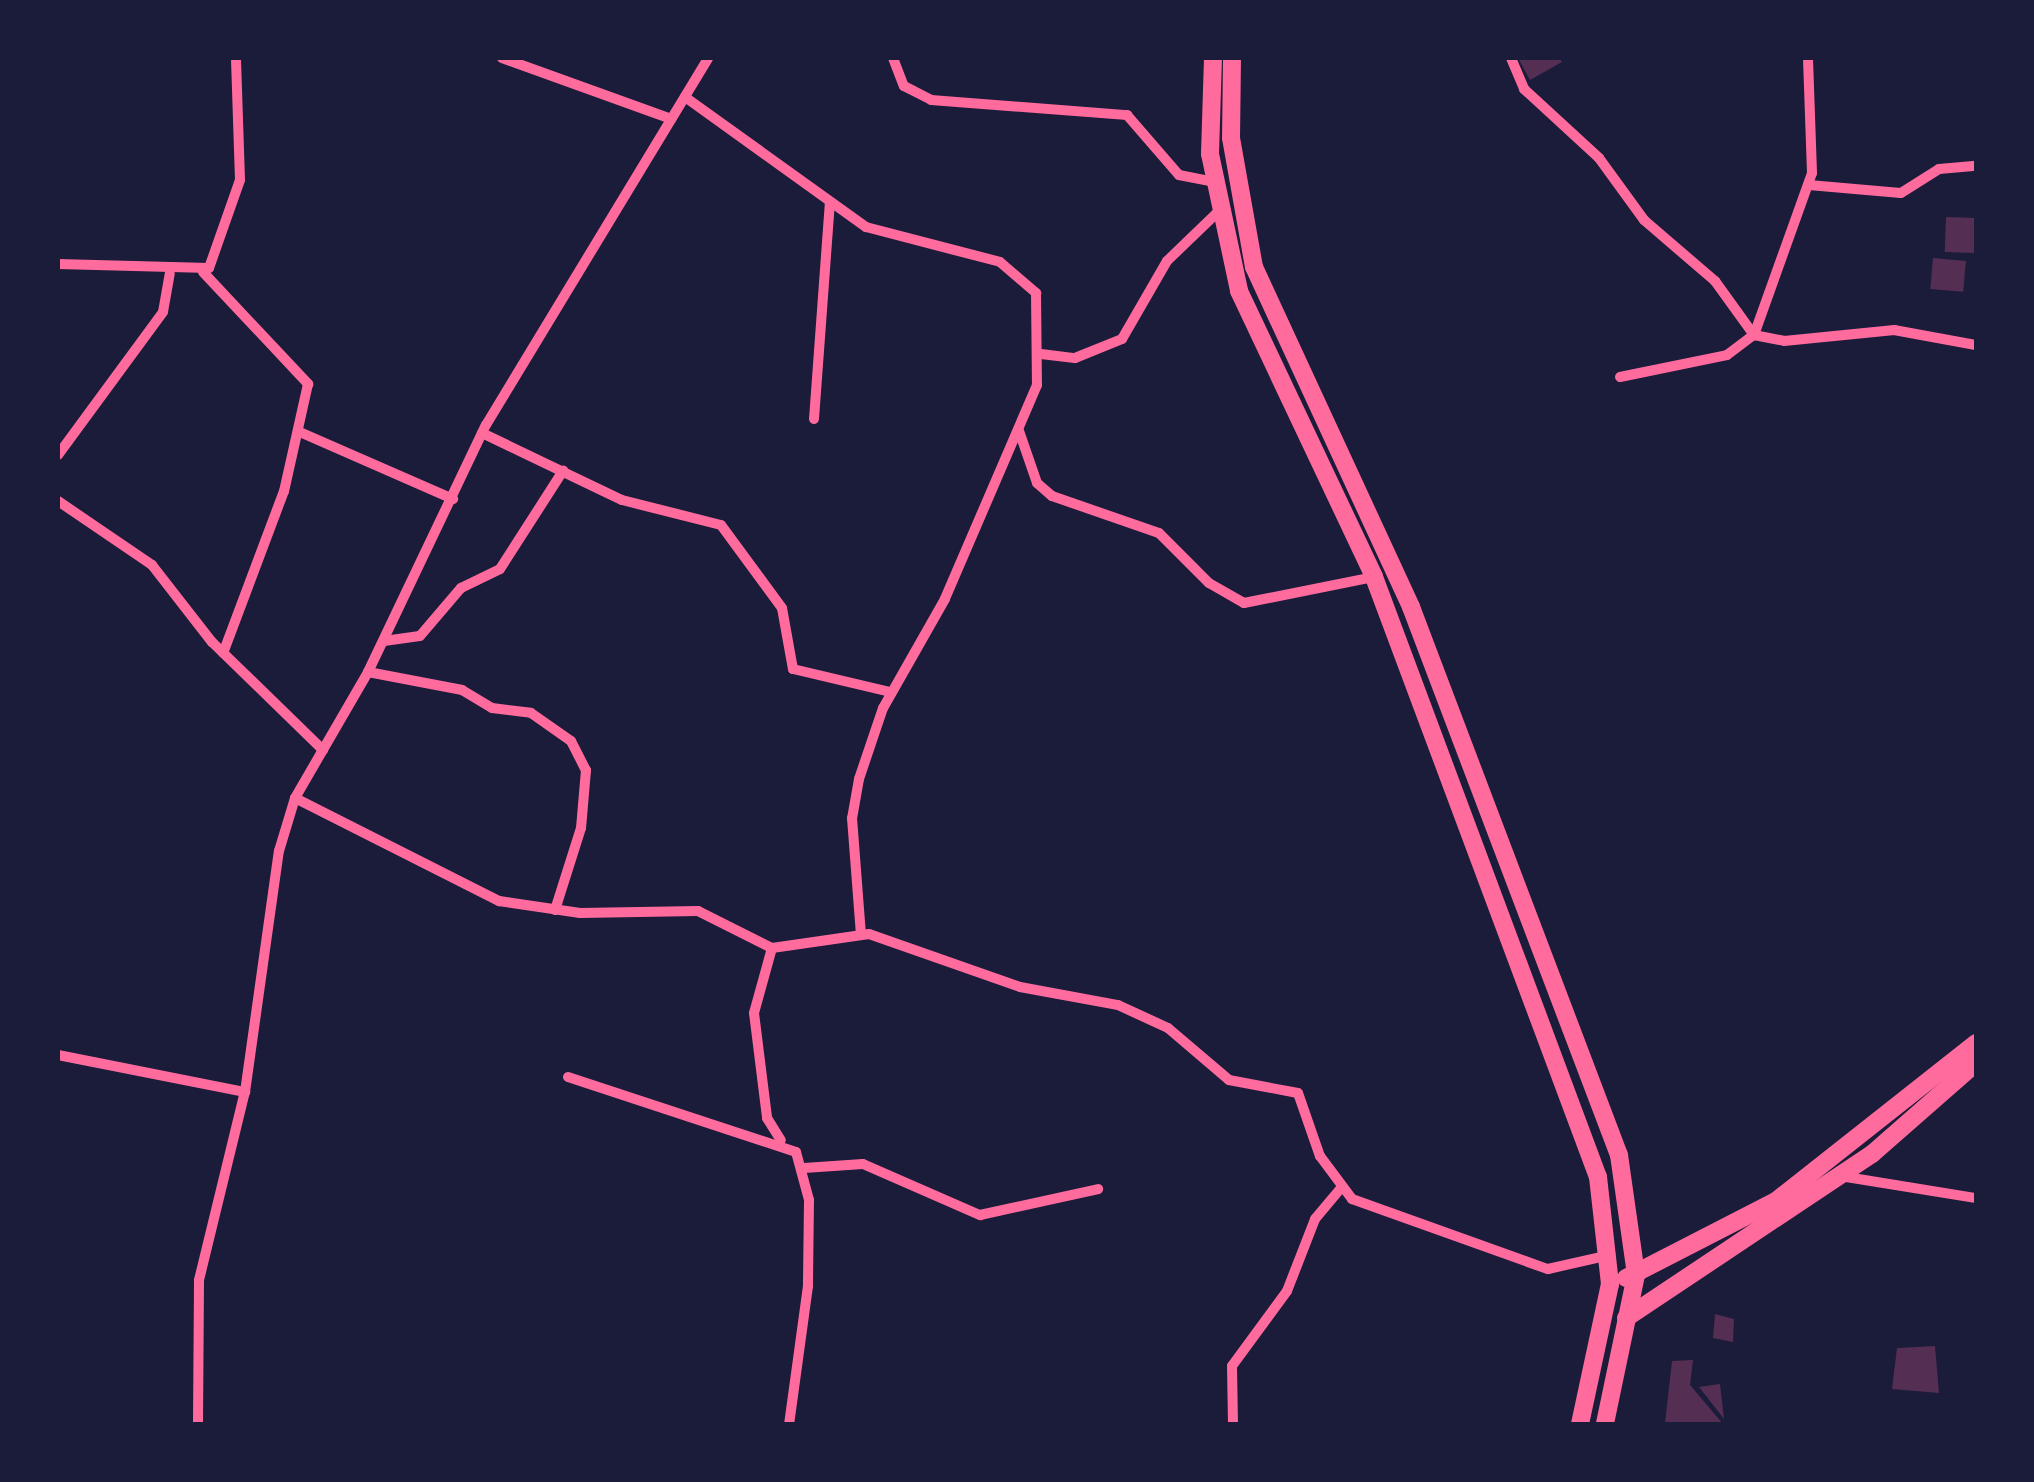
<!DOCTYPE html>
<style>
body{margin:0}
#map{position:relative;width:2034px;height:1482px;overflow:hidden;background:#1b1b3a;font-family:Helvetica,sans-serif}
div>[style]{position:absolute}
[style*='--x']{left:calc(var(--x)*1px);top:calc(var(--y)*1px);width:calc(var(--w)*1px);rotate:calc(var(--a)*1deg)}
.building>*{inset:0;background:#542f53;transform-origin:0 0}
.minor>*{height:10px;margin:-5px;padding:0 5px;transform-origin:5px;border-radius:5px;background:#ff6b9d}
.primary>*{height:18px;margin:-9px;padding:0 9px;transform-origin:9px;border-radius:9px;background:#ff6b9d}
span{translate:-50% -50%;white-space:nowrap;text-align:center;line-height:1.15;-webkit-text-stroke:9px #1b1b3a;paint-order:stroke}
.frame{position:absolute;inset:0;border:60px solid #1b1b3a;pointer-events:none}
</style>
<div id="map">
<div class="building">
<div style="clip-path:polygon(1518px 58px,1560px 58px,1562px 62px,1530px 80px)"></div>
<div style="left:1946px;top:217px;width:30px;height:35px;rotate:2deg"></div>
<div style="left:1933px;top:258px;width:33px;height:31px;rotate:5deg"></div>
<div style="clip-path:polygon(1715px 1314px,1734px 1319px,1733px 1342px,1713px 1338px)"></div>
<div style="clip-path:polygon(1935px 1346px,1939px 1393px,1892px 1389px,1897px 1348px)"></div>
<div style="clip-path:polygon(1693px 1360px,1690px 1385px,1723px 1424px,1665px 1423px,1672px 1361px)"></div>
<div style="clip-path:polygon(1720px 1384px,1724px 1419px,1699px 1387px)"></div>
</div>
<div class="minor">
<div style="--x:502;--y:58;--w:180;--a:19.8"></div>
<div style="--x:893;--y:58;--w:30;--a:69"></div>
<div style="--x:904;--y:86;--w:30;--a:27"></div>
<div style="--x:931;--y:100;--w:197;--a:4.4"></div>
<div style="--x:1127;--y:115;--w:79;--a:49.1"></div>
<div style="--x:1179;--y:175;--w:37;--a:11"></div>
<div style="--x:1511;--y:58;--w:34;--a:67"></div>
<div style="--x:1524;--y:89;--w:102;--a:42.6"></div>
<div style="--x:1599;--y:158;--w:77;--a:54"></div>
<div style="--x:1644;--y:220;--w:94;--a:40.7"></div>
<div style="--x:1715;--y:281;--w:67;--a:54.2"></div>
<div style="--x:1754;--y:335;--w:31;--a:11"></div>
<div style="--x:1784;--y:341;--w:111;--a:-5.7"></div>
<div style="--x:1894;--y:330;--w:83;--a:10.4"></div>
<div style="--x:685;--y:97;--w:223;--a:35.7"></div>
<div style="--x:866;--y:227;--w:138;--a:14.6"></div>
<div style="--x:1000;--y:262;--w:48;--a:40.7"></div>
<div style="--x:1036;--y:293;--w:92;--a:89.4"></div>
<div style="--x:1037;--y:385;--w:233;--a:113.3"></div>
<div style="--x:945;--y:599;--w:125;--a:119.6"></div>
<div style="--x:883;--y:708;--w:75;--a:108.7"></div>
<div style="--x:859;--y:779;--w:40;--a:100"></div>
<div style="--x:852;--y:818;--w:116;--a:85.6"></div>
<div style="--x:1809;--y:185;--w:92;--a:5"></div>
<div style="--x:1901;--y:193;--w:45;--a:-32.3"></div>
<div style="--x:1939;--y:169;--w:37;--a:-5"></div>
<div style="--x:58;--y:264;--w:151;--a:1.5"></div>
<div style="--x:209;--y:268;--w:93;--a:-70.6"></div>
<div style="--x:240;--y:180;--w:122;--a:-91.9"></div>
<div style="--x:203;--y:272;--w:154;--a:46.8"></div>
<div style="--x:308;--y:384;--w:110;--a:102.6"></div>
<div style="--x:284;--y:491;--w:173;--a:110.6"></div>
<div style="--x:1041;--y:354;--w:34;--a:7"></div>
<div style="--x:1075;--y:358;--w:51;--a:-22"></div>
<div style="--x:1122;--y:339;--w:90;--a:-60"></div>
<div style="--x:1167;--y:261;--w:74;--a:-43.9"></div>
<div style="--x:1620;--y:377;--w:109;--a:-11.6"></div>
<div style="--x:1727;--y:355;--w:34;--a:-37"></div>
<div style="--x:1754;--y:335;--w:172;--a:-70.3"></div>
<div style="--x:1812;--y:173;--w:115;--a:-92"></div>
<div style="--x:814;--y:419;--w:217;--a:-85.8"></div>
<div style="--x:1019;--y:431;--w:55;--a:70.9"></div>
<div style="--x:1037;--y:483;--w:20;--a:41"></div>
<div style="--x:1052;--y:496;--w:113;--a:19.1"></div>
<div style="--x:1159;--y:533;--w:71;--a:45"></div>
<div style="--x:1209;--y:583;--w:40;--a:29.7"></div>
<div style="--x:1244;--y:603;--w:133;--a:-11.3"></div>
<div style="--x:302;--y:433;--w:165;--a:23.6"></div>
<div style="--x:482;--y:433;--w:155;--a:25.6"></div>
<div style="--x:622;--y:500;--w:102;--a:14.2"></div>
<div style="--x:721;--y:525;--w:103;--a:53.7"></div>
<div style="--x:782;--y:608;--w:62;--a:79.8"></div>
<div style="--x:793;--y:669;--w:100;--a:13.3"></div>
<div style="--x:58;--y:455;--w:177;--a:-53.7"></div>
<div style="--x:163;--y:312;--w:39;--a:-80"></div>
<div style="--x:58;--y:501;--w:114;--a:34.2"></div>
<div style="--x:152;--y:565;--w:98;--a:52.1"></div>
<div style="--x:212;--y:642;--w:155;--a:44.2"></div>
<div style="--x:384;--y:641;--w:36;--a:-8"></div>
<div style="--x:420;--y:636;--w:63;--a:-49.5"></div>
<div style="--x:461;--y:588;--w:43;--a:-26"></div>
<div style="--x:500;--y:569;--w:117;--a:-57.3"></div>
<div style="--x:368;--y:672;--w:96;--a:10.8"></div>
<div style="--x:462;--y:690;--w:35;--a:31"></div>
<div style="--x:492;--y:708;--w:39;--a:7"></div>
<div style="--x:531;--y:713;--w:49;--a:35"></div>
<div style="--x:571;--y:741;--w:33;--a:63"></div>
<div style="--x:586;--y:770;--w:58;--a:94.9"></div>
<div style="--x:581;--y:828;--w:86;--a:107.6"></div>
<div style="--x:295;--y:798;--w:229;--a:26.8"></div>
<div style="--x:499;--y:901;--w:82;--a:8.4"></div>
<div style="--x:580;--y:913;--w:118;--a:-1"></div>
<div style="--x:698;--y:911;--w:83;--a:26.6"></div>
<div style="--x:772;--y:948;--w:98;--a:-8.2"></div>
<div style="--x:869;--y:934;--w:160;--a:19.3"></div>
<div style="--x:1020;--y:987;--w:100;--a:10.4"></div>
<div style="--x:1118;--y:1005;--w:55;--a:24.7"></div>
<div style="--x:1168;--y:1028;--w:80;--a:40.4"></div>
<div style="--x:1229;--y:1080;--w:70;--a:10.7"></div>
<div style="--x:1298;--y:1093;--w:67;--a:70.8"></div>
<div style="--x:1320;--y:1156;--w:54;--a:53.3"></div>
<div style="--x:1352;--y:1199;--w:208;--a:19.7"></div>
<div style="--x:1548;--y:1269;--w:64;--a:-12.7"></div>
<div style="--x:772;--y:948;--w:67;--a:105.5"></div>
<div style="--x:754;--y:1013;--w:106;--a:82.9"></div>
<div style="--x:767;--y:1118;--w:26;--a:58"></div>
<div style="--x:58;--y:1055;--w:191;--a:11.2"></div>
<div style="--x:568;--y:1077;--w:240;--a:18.2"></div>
<div style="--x:796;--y:1152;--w:50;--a:74.8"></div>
<div style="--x:809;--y:1200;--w:86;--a:90.7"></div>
<div style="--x:808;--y:1286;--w:139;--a:97.8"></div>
<div style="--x:804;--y:1168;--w:59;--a:-3.9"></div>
<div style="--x:863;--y:1164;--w:128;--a:23.6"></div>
<div style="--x:980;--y:1215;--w:121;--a:-12.4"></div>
<div style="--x:1840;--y:1176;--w:138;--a:9.2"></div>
<div style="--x:198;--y:1424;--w:144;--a:-89.6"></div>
<div style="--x:199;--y:1280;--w:194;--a:-76.3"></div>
<div style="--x:245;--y:1092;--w:243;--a:-82"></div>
<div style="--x:279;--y:851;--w:55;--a:-73.2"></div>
<div style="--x:295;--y:798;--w:146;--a:-59.9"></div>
<div style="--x:368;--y:672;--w:274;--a:-64.5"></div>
<div style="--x:486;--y:425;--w:429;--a:-58.8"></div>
<div style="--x:1233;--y:1424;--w:58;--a:-91"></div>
<div style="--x:1232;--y:1366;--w:93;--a:-53.7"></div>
<div style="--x:1287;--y:1291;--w:77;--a:-68.7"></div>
<div style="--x:1315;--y:1219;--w:39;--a:-50"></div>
</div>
<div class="primary">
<div style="--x:1213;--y:58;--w:96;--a:91.8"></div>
<div style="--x:1210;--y:154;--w:140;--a:78"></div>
<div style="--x:1239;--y:291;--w:316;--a:64.7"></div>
<div style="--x:1374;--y:577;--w:640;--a:69.53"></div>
<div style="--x:1598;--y:1177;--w:108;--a:83.6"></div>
<div style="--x:1610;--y:1284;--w:143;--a:102.1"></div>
<div style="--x:1232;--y:58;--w:80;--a:90.7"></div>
<div style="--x:1231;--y:138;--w:131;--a:79.9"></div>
<div style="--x:1254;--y:267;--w:374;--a:65.2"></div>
<div style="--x:1411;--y:607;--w:586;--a:69.22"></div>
<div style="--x:1619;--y:1155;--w:121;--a:81.9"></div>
<div style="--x:1636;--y:1275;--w:152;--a:101.8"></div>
<div style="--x:1626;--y:1278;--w:169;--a:-27.2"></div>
<div style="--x:1776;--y:1201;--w:255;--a:-38.3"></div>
<div style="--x:1626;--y:1318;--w:296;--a:-33.7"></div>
<div style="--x:1872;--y:1154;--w:138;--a:-41.2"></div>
</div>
<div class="frame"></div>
</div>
